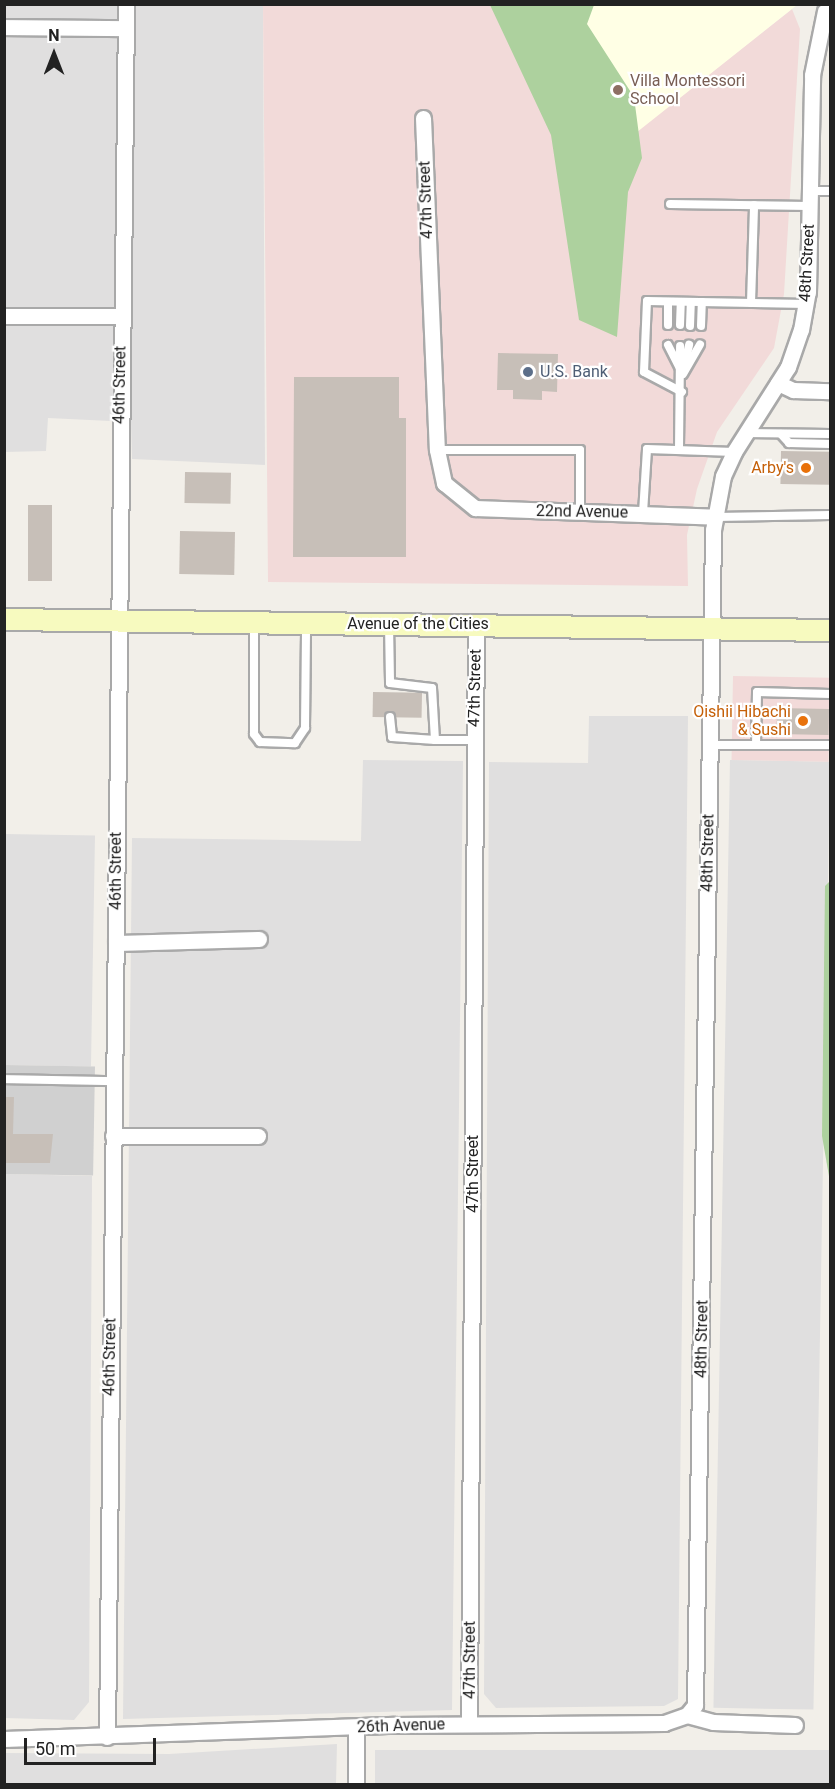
<!DOCTYPE html>
<style>
body{margin:0}
#map{position:relative;width:835px;height:1789px;overflow:hidden;background:#f2efe9;font-family:Roboto,sans-serif}
div>[style]{position:absolute}
[style*='--x']{left:calc(var(--x)*1px);top:calc(var(--y)*1px);width:calc(var(--w)*1px);rotate:calc(var(--a)*1deg)}
.residential>*{inset:0;background:#e0dfdf;transform-origin:0 0}
.commercial>*{inset:0;background:#f2dad9;transform-origin:0 0}
.education>*{inset:0;background:#ffffe5}
.religious>*{inset:0;background:#d0d0d0;transform-origin:0 0}
.forest>*{inset:0;background:#add19e}
.building>*{inset:0;background:#c7bfb8;transform-origin:0 0}
.roads{filter:drop-shadow(2px 0 #a9a9a9) drop-shadow(-2px 0 #a9a9a9) drop-shadow(0 2px #a9a9a9) drop-shadow(0 -2px #a9a9a9)}
.lane>*{height:8px;margin:-4px;padding:0 4px;transform-origin:4px;border-radius:4px;background:#fff}
.street>*{height:15px;margin:-7.5px;padding:0 7.5px;transform-origin:7.5px;border-radius:7.5px;background:#fff}
.secondary>*{height:21px;margin:-10.5px;padding:0 10.5px;transform-origin:10.5px;border-radius:10.5px;background:#f7fabf}
.dots>*{width:16px;height:16px;translate:-50% -50%;box-sizing:border-box;border:3px solid #fff;border-radius:50%}
span{translate:-50% -50%;white-space:nowrap;text-align:center;line-height:1.15;-webkit-text-stroke:4.5px #fff;paint-order:stroke}
.education-label{font-size:16px;color:#785e54}
.left{translate:0 -50%;text-align:left}
.street-label{font-size:16px;color:#222}
.service-label{font-size:16px;color:#4e5e75}
.food-label{font-size:16px;color:#c56008}
.right{translate:-100% -50%;text-align:right}
.frame{position:absolute;inset:0;border:6px solid #222;pointer-events:none}
.north{position:absolute;left:24px;top:24px;width:60px;height:60px;-webkit-text-stroke:4px #fff;paint-order:stroke;rotate:0deg;font-size:16px;font-weight:700;line-height:24px;text-align:center;color:#222}
.north::after{content:'';display:block;margin:auto;width:21px;height:27px;background:#222;clip-path:polygon(50% 0,100% 100%,50% 72%,0 100%)}
.scale{position:absolute;left:24px;top:1738px;width:132px;height:27px;box-sizing:border-box;border:3px solid #222;border-top:0;padding-left:8px;font-size:18px;line-height:21px;white-space:nowrap;color:#222;-webkit-text-stroke:4px #fff;paint-order:stroke}
</style>
<div id="map">
<div class="residential">
<div style="clip-path:polygon(4px 5px,263px 5px,265px 465px,132px 459px,131px 422px,48px 418px,46px 451px,5px 452px)"></div>
<div style="clip-path:polygon(589px 716px,688px 716px,678px 1699px,664px 1706px,496px 1708px,484px 1694px,489px 762px,588px 763px)"></div>
<div style="clip-path:polygon(363px 760px,463px 761px,452px 1710px,123px 1719px,132px 838px,361px 841px)"></div>
<div style="left:730px;top:760px;width:100px;height:948px;rotate:1deg"></div>
<div style="left:5px;top:834px;width:90px;height:231px;rotate:1deg"></div>
<div style="clip-path:polygon(5px 1174px,92px 1176px,89px 1702px,74px 1720px,5px 1718px)"></div>
<div style="clip-path:polygon(337px 1744px,336px 1784px,5px 1784px,5px 1753px,169px 1754px)"></div>
<div style="left:375px;top:1750px;width:455px;height:34px"></div>
</div>
<div class="commercial">
<div style="clip-path:polygon(263px 5px,505px 5px,588px 170px,792px 9px,800px 29px,784px 294px,774px 348px,717px 432px,697px 489px,687px 535px,688px 586px,268px 582px)"></div>
<div style="left:733px;top:676px;width:97px;height:84px;rotate:1deg"></div>
</div>
<div class="education">
<div style="clip-path:polygon(505px 5px,797px 5px,588px 171px)"></div>
</div>
<div class="religious">
<div style="left:5px;top:1065px;width:90px;height:109px;rotate:1deg"></div>
</div>
<div class="forest">
<div style="clip-path:polygon(490px 5px,594px 5px,587px 24px,634px 97px,642px 158px,628px 192px,617px 337px,579px 320px,551px 135px)"></div>
<div style="clip-path:polygon(830px 881px,830px 1182px,822px 1136px,825px 886px)"></div>
</div>
<div class="building">
<div style="clip-path:polygon(498px 353px,558px 354px,557px 392px,542px 391px,542px 400px,513px 399px,513px 390px,497px 390px)"></div>
<div style="clip-path:polygon(294px 377px,399px 377px,399px 418px,406px 418px,406px 557px,293px 557px)"></div>
<div style="left:781px;top:451px;width:49px;height:33px;rotate:1deg"></div>
<div style="left:185px;top:472px;width:46px;height:31px;rotate:1deg"></div>
<div style="left:28px;top:505px;width:24px;height:76px"></div>
<div style="left:180px;top:531px;width:55px;height:43px;rotate:1deg"></div>
<div style="left:373px;top:692px;width:49px;height:25px;rotate:1deg"></div>
<div style="left:777px;top:708px;width:52px;height:26px;rotate:1deg"></div>
<div style="clip-path:polygon(4px 1097px,14px 1097px,13px 1134px,53px 1134px,50px 1163px,4px 1163px)"></div>
</div>
<div class="roads">
<div class="lane">
<div style="--x:809;--y:191;--w:21;--a:0"></div>
<div style="--x:670;--y:204;--w:139;--a:0.8"></div>
<div style="--x:751;--y:303;--w:98;--a:-88.2"></div>
<div style="--x:668;--y:325;--w:23;--a:-90"></div>
<div style="--x:680;--y:325;--w:23;--a:-88"></div>
<div style="--x:690;--y:326;--w:24;--a:-88"></div>
<div style="--x:701;--y:326;--w:24;--a:-88"></div>
<div style="--x:668;--y:345;--w:28;--a:63"></div>
<div style="--x:684;--y:367;--w:23;--a:-77"></div>
<div style="--x:683;--y:374;--w:34;--a:-60"></div>
<div style="--x:682;--y:392;--w:43;--a:-152.2"></div>
<div style="--x:644;--y:372;--w:71;--a:-87.6"></div>
<div style="--x:647;--y:301;--w:159;--a:1.1"></div>
<div style="--x:745;--y:433;--w:85;--a:0.7"></div>
<div style="--x:781;--y:434;--w:12;--a:48"></div>
<div style="--x:789;--y:443;--w:41;--a:1.4"></div>
<div style="--x:679;--y:449;--w:103;--a:-89.4"></div>
<div style="--x:437;--y:450;--w:143;--a:0"></div>
<div style="--x:580;--y:450;--w:62;--a:90"></div>
<div style="--x:643;--y:513;--w:64;--a:-86.4"></div>
<div style="--x:647;--y:449;--w:87;--a:2"></div>
<div style="--x:716;--y:517;--w:114;--a:-1"></div>
<div style="--x:389;--y:624;--w:59;--a:89"></div>
<div style="--x:390;--y:683;--w:42;--a:6.8"></div>
<div style="--x:432;--y:688;--w:52;--a:86.7"></div>
<div style="--x:435;--y:740;--w:39;--a:0"></div>
<div style="--x:254;--y:625;--w:109;--a:90"></div>
<div style="--x:254;--y:734;--w:10;--a:53"></div>
<div style="--x:260;--y:742;--w:35;--a:2"></div>
<div style="--x:295;--y:743;--w:18;--a:-56"></div>
<div style="--x:305;--y:728;--w:103;--a:-89.4"></div>
<div style="--x:390;--y:717;--w:20;--a:84"></div>
<div style="--x:392;--y:737;--w:43;--a:4"></div>
<div style="--x:709;--y:745;--w:121;--a:0"></div>
<div style="--x:756;--y:745;--w:53;--a:-88.9"></div>
<div style="--x:757;--y:692;--w:73;--a:1.6"></div>
<div style="--x:4;--y:1079;--w:109;--a:1.1"></div>
</div>
<div class="street">
<div style="--x:4;--y:27;--w:122;--a:0.5"></div>
<div style="--x:423;--y:118;--w:332;--a:87.6"></div>
<div style="--x:437;--y:450;--w:34;--a:78"></div>
<div style="--x:444;--y:483;--w:40;--a:39"></div>
<div style="--x:475;--y:508;--w:241;--a:2.1"></div>
<div style="--x:4;--y:316;--w:117;--a:0"></div>
<div style="--x:778;--y:383;--w:17;--a:25"></div>
<div style="--x:793;--y:390;--w:37;--a:2"></div>
<div style="--x:116;--y:943;--w:143;--a:-1.6"></div>
<div style="--x:113;--y:1136;--w:145;--a:0"></div>
<div style="--x:687;--y:1715;--w:27;--a:15"></div>
<div style="--x:713;--y:1722;--w:82;--a:2.1"></div>
<div style="--x:469;--y:1724;--w:1101;--a:-89.64"></div>
<div style="--x:356;--y:1728;--w:56;--a:90"></div>
<div style="--x:107;--y:1737;--w:1733;--a:-89.37"></div>
<div style="--x:4;--y:1739;--w:391;--a:-2.1"></div>
<div style="--x:395;--y:1725;--w:269;--a:-0.4"></div>
<div style="--x:664;--y:1723;--w:24;--a:-19"></div>
<div style="--x:687;--y:1715;--w:13;--a:-51"></div>
<div style="--x:695;--y:1705;--w:1175;--a:-89.12"></div>
<div style="--x:713;--y:530;--w:55;--a:-79.5"></div>
<div style="--x:723;--y:476;--w:26;--a:-65"></div>
<div style="--x:734;--y:452;--w:101;--a:-57.6"></div>
<div style="--x:788;--y:367;--w:39;--a:-71"></div>
<div style="--x:801;--y:330;--w:39;--a:-80"></div>
<div style="--x:808;--y:292;--w:217;--a:-88.9"></div>
<div style="--x:812;--y:75;--w:65;--a:-78.5"></div>
</div>
<div class="secondary">
<div style="--x:4;--y:619;--w:826;--a:0.76"></div>
</div>
</div>
<div class="dots">
<div style="left:618px;top:90px;background:#8d6e63"></div>
<div style="left:528px;top:372px;background:#5c6f8a"></div>
<div style="left:806px;top:468px;background:#e8710a"></div>
<div style="left:803px;top:721px;background:#e8710a"></div>
</div>
<div class="education-label">
<span class="left" style="left:630px;top:90px">Villa Montessori<br>School</span>
</div>
<div class="street-label">
<span style="left:426px;top:200px;rotate:-92deg">47th Street</span>
<span style="left:807px;top:263px;rotate:-87deg">48th Street</span>
<span style="left:120px;top:385px;rotate:-89deg">46th Street</span>
<span style="left:582px;top:512px;rotate:1deg">22nd Avenue</span>
<span style="left:418px;top:624px">Avenue of the Cities</span>
<span style="left:475px;top:688px;rotate:-89deg">47th Street</span>
<span style="left:708px;top:853px;rotate:-89deg">48th Street</span>
<span style="left:116px;top:871px;rotate:-90deg">46th Street</span>
<span style="left:473px;top:1174px;rotate:-90deg">47th Street</span>
<span style="left:702px;top:1339px;rotate:-89deg">48th Street</span>
<span style="left:110px;top:1357px;rotate:-89deg">46th Street</span>
<span style="left:470px;top:1660px;rotate:-90deg">47th Street</span>
<span style="left:401px;top:1726px;rotate:-2deg">26th Avenue</span>
</div>
<div class="service-label">
<span class="left" style="left:540px;top:372px">U.S. Bank</span>
</div>
<div class="food-label">
<span class="right" style="left:794px;top:468px">Arby's</span>
<span class="right" style="left:791px;top:721px">Oishii Hibachi<br>&amp; Sushi</span>
</div>
<div class="frame"></div>
<div class="north">N</div>
<div class="scale">50 m</div>
</div>
